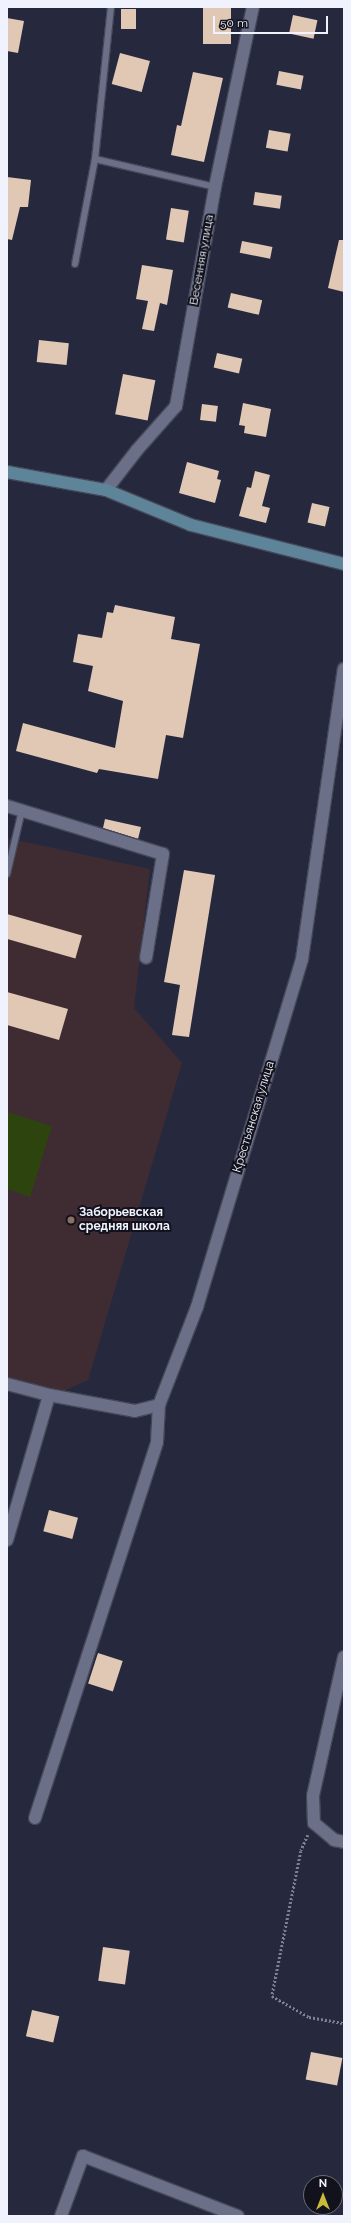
<!DOCTYPE html>
<meta charset="utf-8">
<style>
body{margin:0}
#map{position:relative;width:351px;height:2223px;overflow:hidden;background:#26293e;font-family:Raleway,sans-serif}
div>[style]{position:absolute}
[style*='--x']{left:calc(var(--x)*1px);top:calc(var(--y)*1px);width:calc(var(--w)*1px);rotate:calc(var(--a)*1deg)}
.education>*{inset:0;background:#3f2c32}
.green>*{inset:0;background:#2d440e}
.building>*{inset:0;background:#e1c8b5;transform-origin:0 0}
.path>*{height:2.5px;margin-top:-1.25px;transform-origin:0;background:repeating-linear-gradient(90deg,#7f8192 0 2px,transparent 0 4px)}
.roads{filter:drop-shadow(1px 0 #454758) drop-shadow(-1px 0 #454758) drop-shadow(0 1px #454758) drop-shadow(0 -1px #454758)}
.lane>*{height:6px;margin:-3px;padding:0 3px;transform-origin:3px;border-radius:3px;background:#6b6f87}
.street>*{height:12px;margin:-6px;padding:0 6px;transform-origin:6px;border-radius:6px;background:#6b6f87}
.secondary>*{height:12px;margin:-6px;padding:0 6px;transform-origin:6px;border-radius:6px;background:#5e849a}
.dots>*{width:11px;height:11px;translate:-50% -50%;box-sizing:border-box;border:2px solid #11121c;border-radius:50%}
span{translate:-50% -50%;white-space:nowrap;text-align:center;line-height:1.15;-webkit-text-stroke:4px #11121c;paint-order:stroke}
.street-label{font-size:12px;color:#f0f2fe}
.poi-label{font-size:12px;color:#f0f2fe;font-weight:700}
.left{translate:0 -50%;text-align:left}
.frame{position:absolute;inset:0;border:8px solid #f0f2fe;pointer-events:none}
.north{position:absolute;left:303px;top:2175px;width:40px;height:40px;box-sizing:border-box;background:#11121c;border:1px solid #6a6c76;border-radius:50%;rotate:0deg;font-size:11px;font-weight:700;line-height:16px;text-align:center;color:#f0f2fe}
.north::after{content:'';display:block;margin:auto;width:14px;height:18px;background:#cbba39;clip-path:polygon(50% 0,100% 100%,50% 72%,0 100%)}
.scale{position:absolute;left:213px;top:16px;width:115px;height:18px;box-sizing:border-box;border:2px solid #f0f2fe;border-top:0;padding-left:5px;font-size:12px;line-height:14px;white-space:nowrap;color:#f0f2fe;-webkit-text-stroke:3px #11121c;paint-order:stroke}
</style>
<div id="map">
<div class="education">
<div style="clip-path:polygon(7px 838px,150px 869px,134px 1008px,182px 1063px,88px 1380px,59px 1393px,7px 1377px)"></div>
</div>
<div class="green">
<div style="clip-path:polygon(7px 1112px,52px 1126px,30px 1197px,7px 1189px)"></div>
</div>
<div class="building">
<div style="left:203px;top:7px;width:28px;height:37px"></div>
<div style="left:121px;top:9px;width:15px;height:20px"></div>
<div style="left:293px;top:15px;width:25px;height:19px;rotate:12deg"></div>
<div style="clip-path:polygon(7px 18px,24px 21px,18px 53px,7px 51px)"></div>
<div style="left:120px;top:53px;width:31px;height:32px;rotate:15deg"></div>
<div style="left:279px;top:71px;width:25px;height:14px;rotate:11deg"></div>
<div style="clip-path:polygon(193px 72px,223px 78px,204px 162px,171px 155px,177px 125px,181px 126px)"></div>
<div style="left:269px;top:130px;width:22px;height:18px;rotate:10deg"></div>
<div style="clip-path:polygon(7px 177px,31px 180px,28px 207px,20px 207px,12px 240px,7px 239px)"></div>
<div style="left:255px;top:192px;width:27px;height:13px;rotate:8deg"></div>
<div style="left:171px;top:208px;width:18px;height:32px;rotate:9deg"></div>
<div style="clip-path:polygon(339px 240px,344px 240px,344px 292px,328px 288px)"></div>
<div style="left:242px;top:241px;width:31px;height:12px;rotate:11deg"></div>
<div style="clip-path:polygon(142px 265px,173px 270px,167px 305px,160px 303px,154px 331px,142px 329px,148px 301px,136px 299px)"></div>
<div style="left:231px;top:293px;width:32px;height:15px;rotate:13deg"></div>
<div style="left:39px;top:340px;width:30px;height:22px;rotate:6deg"></div>
<div style="left:217px;top:353px;width:26px;height:15px;rotate:13deg"></div>
<div style="left:123px;top:374px;width:33px;height:41px;rotate:11deg"></div>
<div style="clip-path:polygon(243px 403px,271px 409px,266px 437px,244px 433px,245px 426px,239px 425px)"></div>
<div style="left:202px;top:404px;width:16px;height:16px;rotate:7deg"></div>
<div style="clip-path:polygon(187px 462px,219px 471px,217px 479px,221px 480px,215px 503px,179px 493px)"></div>
<div style="clip-path:polygon(255px 471px,270px 475px,262px 506px,270px 508px,266px 523px,239px 516px,247px 487px,251px 488px)"></div>
<div style="left:312px;top:503px;width:18px;height:20px;rotate:13deg"></div>
<div style="clip-path:polygon(115px 605px,175px 617px,171px 639px,200px 644px,183px 738px,166px 735px,158px 779px,99px 769px,97px 773px,16px 751px,23px 723px,115px 748px,123px 701px,88px 691px,93px 666px,73px 662px,78px 634px,102px 638px,107px 612px,113px 613px)"></div>
<div style="clip-path:polygon(105px 819px,141px 827px,138px 839px,103px 828px)"></div>
<div style="clip-path:polygon(184px 870px,215px 875px,189px 1037px,172px 1035px,180px 985px,164px 982px)"></div>
<div style="left:7px;top:914px;width:78px;height:24px;rotate:16deg"></div>
<div style="clip-path:polygon(7px 992px,68px 1009px,59px 1040px,7px 1025px)"></div>
<div style="left:49px;top:1510px;width:30px;height:22px;rotate:15deg"></div>
<div style="left:98px;top:1653px;width:26px;height:32px;rotate:18deg"></div>
<div style="left:103px;top:1947px;width:27px;height:34px;rotate:8deg"></div>
<div style="left:32px;top:2010px;width:28px;height:27px;rotate:13deg"></div>
<div style="left:311px;top:2052px;width:32px;height:28px;rotate:11deg"></div>
</div>
<div class="path">
<div style="--x:308;--y:1835;--w:17;--a:114"></div>
<div style="--x:301;--y:1851;--w:148;--a:101.3"></div>
<div style="--x:272;--y:1996;--w:43;--a:29.6"></div>
<div style="--x:309;--y:2017;--w:36;--a:10"></div>
</div>
<div class="roads">
<div class="lane">
<div style="--x:95;--y:159;--w:123;--a:13.1"></div>
<div style="--x:75;--y:264;--w:107;--a:-79.2"></div>
<div style="--x:95;--y:159;--w:153;--a:-84"></div>
<div style="--x:7;--y:874;--w:66;--a:-76.8"></div>
</div>
<div class="street">
<div style="--x:106;--y:490;--w:51;--a:-52.2"></div>
<div style="--x:137;--y:450;--w:59;--a:-48.4"></div>
<div style="--x:176;--y:406;--w:222;--a:-79.9"></div>
<div style="--x:215;--y:187;--w:184;--a:-78.1"></div>
<div style="--x:7;--y:806;--w:163;--a:17.1"></div>
<div style="--x:163;--y:854;--w:105;--a:99.3"></div>
<div style="--x:7;--y:1384;--w:43;--a:14.7"></div>
<div style="--x:49;--y:1395;--w:87;--a:10.5"></div>
<div style="--x:135;--y:1411;--w:25;--a:-14"></div>
<div style="--x:159;--y:1405;--w:105;--a:-68.8"></div>
<div style="--x:197;--y:1307;--w:363;--a:-73.2"></div>
<div style="--x:302;--y:959;--w:293;--a:-81.8"></div>
<div style="--x:7;--y:1540;--w:151;--a:-73.8"></div>
<div style="--x:344;--y:1657;--w:142;--a:102.6"></div>
<div style="--x:313;--y:1796;--w:27;--a:88"></div>
<div style="--x:314;--y:1823;--w:26;--a:40"></div>
<div style="--x:334;--y:1840;--w:10;--a:11"></div>
<div style="--x:35;--y:1818;--w:395;--a:-72"></div>
<div style="--x:157;--y:1442;--w:37;--a:-87"></div>
<div style="--x:61;--y:2216;--w:64;--a:-69.9"></div>
<div style="--x:83;--y:2156;--w:166;--a:21.2"></div>
</div>
<div class="secondary">
<div style="--x:7;--y:472;--w:101;--a:10.3"></div>
<div style="--x:106;--y:490;--w:92;--a:22.4"></div>
<div style="--x:191;--y:525;--w:158;--a:14.3"></div>
</div>
</div>
<div class="dots">
<div style="left:71px;top:1220px;background:#8d6e63"></div>
</div>
<div class="street-label">
<span style="left:202px;top:260px;rotate:-80deg">Весенняя улица</span>
<span style="left:254px;top:1117px;rotate:-73deg">Крестьянская улица</span>
</div>
<div class="poi-label">
<span class="left" style="left:79px;top:1220px">Заборьевская<br>средняя школа</span>
</div>
<div class="frame"></div>
<div class="north">N</div>
<div class="scale">50 m</div>
</div>
